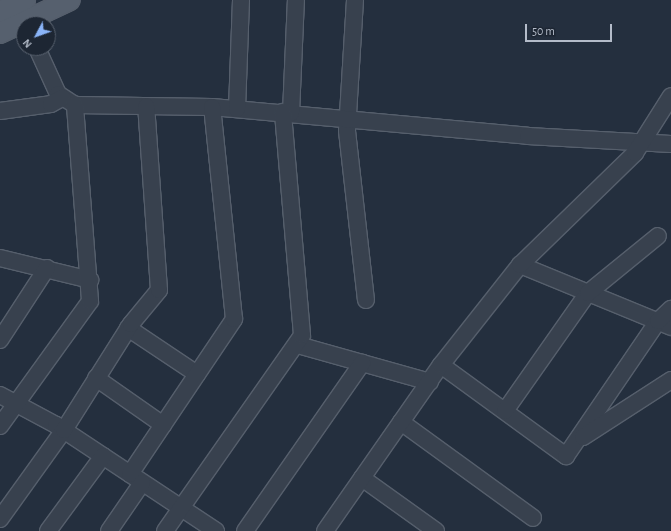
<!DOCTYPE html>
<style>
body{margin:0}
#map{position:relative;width:671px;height:531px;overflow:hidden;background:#242f3e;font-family:"Alegreya Sans",sans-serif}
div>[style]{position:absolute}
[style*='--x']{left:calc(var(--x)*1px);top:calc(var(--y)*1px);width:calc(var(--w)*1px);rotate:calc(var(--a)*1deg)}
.roads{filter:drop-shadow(1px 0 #565f6c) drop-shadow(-1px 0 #565f6c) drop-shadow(0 1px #565f6c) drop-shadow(0 -1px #565f6c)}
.minor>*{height:16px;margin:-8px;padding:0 8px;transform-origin:8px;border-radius:8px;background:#38414e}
.major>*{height:20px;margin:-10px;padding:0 10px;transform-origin:10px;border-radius:10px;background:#56606e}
span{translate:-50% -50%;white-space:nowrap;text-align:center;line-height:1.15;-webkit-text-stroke:4px #1d2633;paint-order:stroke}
.north{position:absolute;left:16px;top:16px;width:40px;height:40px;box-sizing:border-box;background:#1d2633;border:1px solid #59626f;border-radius:50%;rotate:229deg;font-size:11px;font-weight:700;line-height:16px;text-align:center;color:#b4bcc9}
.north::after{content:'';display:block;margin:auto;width:14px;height:18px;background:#8ab4f8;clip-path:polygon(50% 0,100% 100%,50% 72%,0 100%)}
.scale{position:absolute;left:525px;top:24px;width:87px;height:18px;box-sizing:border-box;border:2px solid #b4bcc9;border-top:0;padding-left:5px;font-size:12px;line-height:14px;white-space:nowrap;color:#b4bcc9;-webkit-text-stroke:3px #1d2633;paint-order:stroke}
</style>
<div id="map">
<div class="roads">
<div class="minor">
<div style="--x:355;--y:0;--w:131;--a:93.5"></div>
<div style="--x:347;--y:131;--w:170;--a:83.6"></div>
<div style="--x:37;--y:48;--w:51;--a:65.5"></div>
<div style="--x:58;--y:94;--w:20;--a:33"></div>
<div style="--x:75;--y:105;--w:137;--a:0.8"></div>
<div style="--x:212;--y:107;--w:317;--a:5.2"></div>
<div style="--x:528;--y:136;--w:143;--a:3.2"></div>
<div style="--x:237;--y:109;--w:109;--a:-87.9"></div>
<div style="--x:0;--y:111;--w:51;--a:-7.8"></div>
<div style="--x:51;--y:104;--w:13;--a:-29"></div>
<div style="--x:291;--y:113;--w:113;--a:-87.5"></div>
<div style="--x:0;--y:258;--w:93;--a:13.7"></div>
<div style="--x:520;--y:265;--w:163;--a:22.3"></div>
<div style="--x:128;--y:328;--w:83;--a:33.7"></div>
<div style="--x:0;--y:340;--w:86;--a:-56.9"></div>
<div style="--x:298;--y:345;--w:137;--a:15.7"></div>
<div style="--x:441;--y:365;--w:155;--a:36.1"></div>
<div style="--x:566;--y:456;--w:163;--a:-55.7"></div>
<div style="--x:658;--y:321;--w:18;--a:-43"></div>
<div style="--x:96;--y:378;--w:82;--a:35"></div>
<div style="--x:0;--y:395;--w:64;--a:28.2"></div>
<div style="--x:56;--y:425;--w:192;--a:33.5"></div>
<div style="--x:505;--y:411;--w:144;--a:-54.9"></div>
<div style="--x:588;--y:293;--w:90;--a:-39.2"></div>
<div style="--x:401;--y:422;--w:163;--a:36"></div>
<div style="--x:0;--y:426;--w:154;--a:-54.2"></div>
<div style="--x:90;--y:301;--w:197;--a:-94.4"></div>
<div style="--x:583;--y:437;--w:105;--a:-32.9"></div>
<div style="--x:130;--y:474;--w:187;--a:-56.1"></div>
<div style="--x:234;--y:319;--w:213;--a:-95.9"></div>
<div style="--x:362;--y:478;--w:91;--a:35.6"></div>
<div style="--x:0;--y:519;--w:110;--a:-54.3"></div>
<div style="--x:64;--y:430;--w:125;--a:-57.7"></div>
<div style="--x:131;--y:324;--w:44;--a:-50.5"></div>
<div style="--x:159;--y:290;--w:184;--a:-94"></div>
<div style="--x:48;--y:531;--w:93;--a:-53.7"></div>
<div style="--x:109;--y:531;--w:58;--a:-55.5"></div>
<div style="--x:165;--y:531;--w:239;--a:-55"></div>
<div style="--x:302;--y:335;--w:224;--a:-94.9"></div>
<div style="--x:245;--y:531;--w:205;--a:-55.1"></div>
<div style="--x:325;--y:531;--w:203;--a:-55.1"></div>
<div style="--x:441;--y:365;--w:127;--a:-51.7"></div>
<div style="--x:520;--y:265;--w:161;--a:-44.2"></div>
<div style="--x:635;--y:153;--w:67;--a:-57.7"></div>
</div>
<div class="major">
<div style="--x:0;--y:12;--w:28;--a:-26"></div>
<div style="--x:0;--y:33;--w:77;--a:-25.2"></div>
</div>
</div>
<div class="north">N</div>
<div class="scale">50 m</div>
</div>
